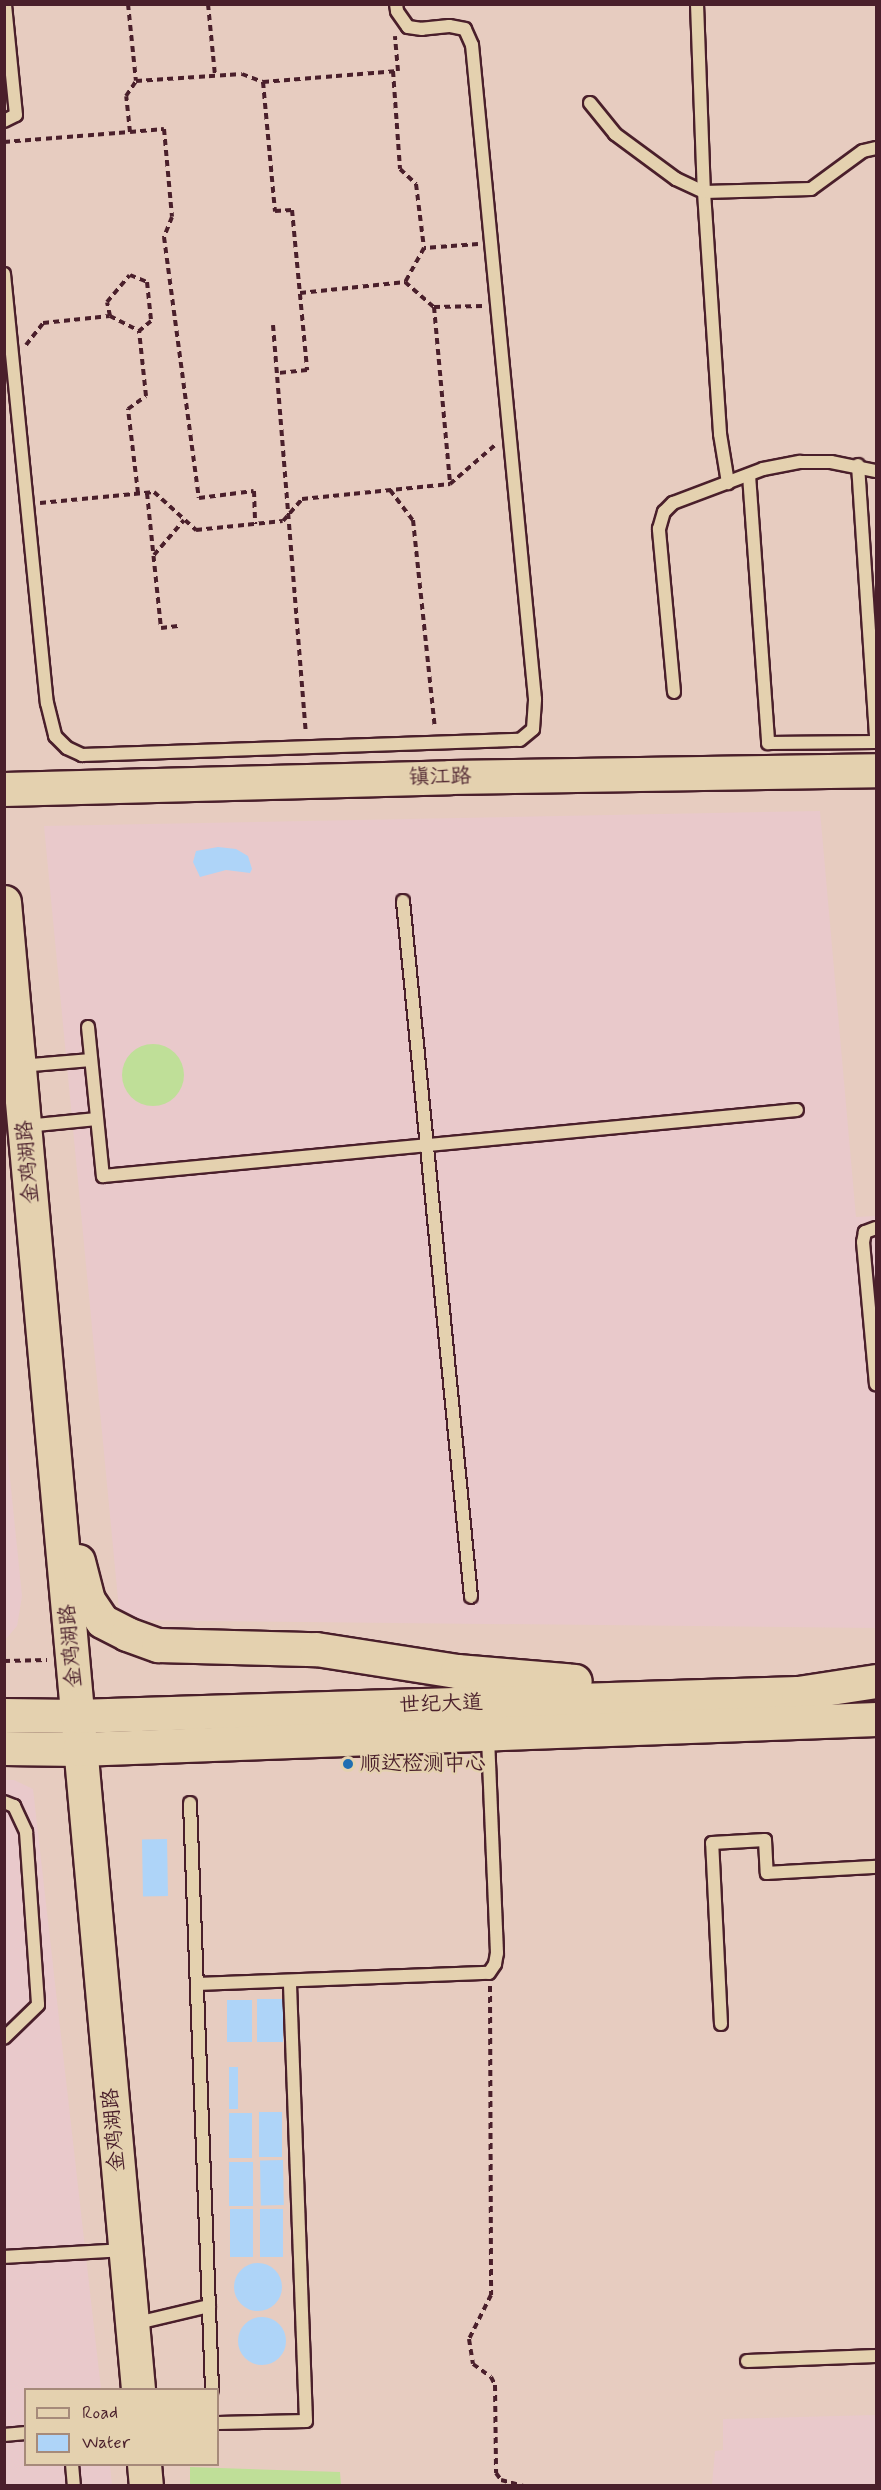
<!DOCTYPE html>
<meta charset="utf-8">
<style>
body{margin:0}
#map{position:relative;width:881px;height:2490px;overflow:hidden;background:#e7ccc0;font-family:Mynerve,"LXGW WenKai TC",sans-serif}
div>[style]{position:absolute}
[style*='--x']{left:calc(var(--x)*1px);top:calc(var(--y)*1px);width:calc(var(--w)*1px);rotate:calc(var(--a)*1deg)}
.built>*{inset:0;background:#e9c9cb}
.green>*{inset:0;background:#bfdf98}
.round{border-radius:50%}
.water>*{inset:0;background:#aed4f8;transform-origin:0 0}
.path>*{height:4px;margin-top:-2px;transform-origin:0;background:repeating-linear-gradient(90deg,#4a1f2b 0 6px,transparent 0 10.5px)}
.roads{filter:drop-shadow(2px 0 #4a1f2b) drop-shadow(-2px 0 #4a1f2b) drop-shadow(0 2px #4a1f2b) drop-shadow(0 -2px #4a1f2b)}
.lane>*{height:12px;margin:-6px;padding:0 6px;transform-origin:6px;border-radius:6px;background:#e4d1af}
.secondary>*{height:33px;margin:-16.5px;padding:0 16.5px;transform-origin:16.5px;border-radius:16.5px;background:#e4d1af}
.dots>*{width:16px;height:16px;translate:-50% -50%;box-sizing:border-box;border:3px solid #e4d1af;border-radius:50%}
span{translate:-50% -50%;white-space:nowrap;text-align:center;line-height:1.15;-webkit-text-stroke:4.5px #e4d1af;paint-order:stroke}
.street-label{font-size:21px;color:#4a1f2b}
.poi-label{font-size:21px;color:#4a1f2b}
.left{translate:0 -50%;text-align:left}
.frame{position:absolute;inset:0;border:6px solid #4a1f2b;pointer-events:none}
.legend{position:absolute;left:24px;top:2388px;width:195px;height:78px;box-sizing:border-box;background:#e4d1af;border:2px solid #a68a7a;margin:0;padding:8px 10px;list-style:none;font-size:18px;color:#4a1f2b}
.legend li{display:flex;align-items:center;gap:12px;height:30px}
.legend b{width:30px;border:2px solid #a68a7a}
</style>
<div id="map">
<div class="built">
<div style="clip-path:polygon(820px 811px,856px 1217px,876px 1216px,876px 1628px,120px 1620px,44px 826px)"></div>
<div style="clip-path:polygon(4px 1420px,22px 1596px,17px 1626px,5px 1640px)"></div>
<div style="clip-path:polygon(4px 1780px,14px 1780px,33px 1789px,101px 2389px,26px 2390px,26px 2464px,110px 2465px,112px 2485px,5px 2485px)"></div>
<div style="clip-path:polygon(876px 2415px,876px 2485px,712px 2485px,715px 2451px,723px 2450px,723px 2419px)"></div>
</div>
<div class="green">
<div class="round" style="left:122px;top:1044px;width:62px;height:62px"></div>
<div style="clip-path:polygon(190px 2467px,340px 2472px,341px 2485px,190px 2485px)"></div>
</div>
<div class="water">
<div style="clip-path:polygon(218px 847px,236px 849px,248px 856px,252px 869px,250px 873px,226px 870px,200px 877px,193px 862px,196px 851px)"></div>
<div style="left:167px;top:1839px;width:57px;height:25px;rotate:89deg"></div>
<div style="left:283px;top:1999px;width:43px;height:26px;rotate:90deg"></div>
<div style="left:227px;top:2000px;width:25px;height:42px"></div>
<div style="left:229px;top:2067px;width:9px;height:42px"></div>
<div style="left:259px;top:2112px;width:23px;height:45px"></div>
<div style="left:229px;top:2113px;width:23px;height:45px"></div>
<div style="left:283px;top:2160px;width:45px;height:23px;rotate:89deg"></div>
<div style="left:229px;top:2162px;width:24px;height:44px"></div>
<div style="left:230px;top:2209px;width:23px;height:48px"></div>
<div style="left:260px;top:2209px;width:23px;height:48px"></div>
<div class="round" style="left:234px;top:2263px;width:48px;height:48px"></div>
<div class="round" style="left:238px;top:2317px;width:48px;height:48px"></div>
</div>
<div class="path">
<div style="--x:128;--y:4;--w:77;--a:84.1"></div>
<div style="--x:208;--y:4;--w:72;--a:84.4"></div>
<div style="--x:393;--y:71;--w:98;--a:85.9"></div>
<div style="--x:400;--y:169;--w:22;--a:43"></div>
<div style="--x:416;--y:184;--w:64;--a:82.9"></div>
<div style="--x:263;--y:82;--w:130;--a:84.7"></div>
<div style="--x:275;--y:211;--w:17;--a:-3"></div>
<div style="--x:292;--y:210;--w:161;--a:84.6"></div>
<div style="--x:307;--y:370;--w:30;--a:174"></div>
<div style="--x:130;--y:132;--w:34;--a:-5"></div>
<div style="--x:164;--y:129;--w:88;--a:84.8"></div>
<div style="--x:172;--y:217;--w:22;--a:112"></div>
<div style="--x:164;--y:237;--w:263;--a:82.4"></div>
<div style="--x:199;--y:498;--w:55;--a:-7.3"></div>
<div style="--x:254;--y:491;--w:33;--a:88"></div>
<div style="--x:4;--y:142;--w:126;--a:-4.5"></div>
<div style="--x:130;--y:132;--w:36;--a:-96"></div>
<div style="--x:126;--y:96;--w:18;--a:-56"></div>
<div style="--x:136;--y:81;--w:106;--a:-3.8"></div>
<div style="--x:242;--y:74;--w:22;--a:21"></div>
<div style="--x:263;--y:82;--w:135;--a:-4.7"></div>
<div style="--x:398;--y:71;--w:35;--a:-95"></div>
<div style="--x:478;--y:244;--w:54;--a:175.8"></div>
<div style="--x:424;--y:248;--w:39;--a:119"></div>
<div style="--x:405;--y:282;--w:38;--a:41"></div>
<div style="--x:434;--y:307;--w:50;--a:-1.1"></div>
<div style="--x:300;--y:293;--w:106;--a:-6"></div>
<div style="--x:434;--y:307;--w:178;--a:84.8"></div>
<div style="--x:110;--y:316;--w:14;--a:-102"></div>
<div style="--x:107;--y:302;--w:35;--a:-50"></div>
<div style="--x:130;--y:275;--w:18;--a:22"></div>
<div style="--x:147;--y:282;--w:39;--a:84"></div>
<div style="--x:151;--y:321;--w:16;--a:140"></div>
<div style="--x:273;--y:325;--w:409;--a:85.4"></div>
<div style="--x:26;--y:345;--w:28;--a:-52"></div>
<div style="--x:43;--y:323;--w:67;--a:-6"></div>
<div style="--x:110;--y:316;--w:33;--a:27"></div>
<div style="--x:390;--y:490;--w:38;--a:53"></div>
<div style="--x:413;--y:520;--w:209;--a:84"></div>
<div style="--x:138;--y:493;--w:85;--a:-96.8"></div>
<div style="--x:128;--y:409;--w:22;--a:-36"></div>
<div style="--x:146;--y:396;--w:65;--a:-96.1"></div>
<div style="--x:147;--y:493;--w:136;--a:84.1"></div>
<div style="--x:161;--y:628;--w:17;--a:-7"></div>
<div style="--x:40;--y:503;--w:115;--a:-5.5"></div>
<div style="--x:154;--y:492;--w:57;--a:42.1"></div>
<div style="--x:196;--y:530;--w:87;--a:-5.9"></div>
<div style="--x:283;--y:521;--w:29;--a:-49"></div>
<div style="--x:302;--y:499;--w:149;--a:-5.8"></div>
<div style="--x:450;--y:484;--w:60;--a:-40.9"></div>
<div style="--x:154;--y:555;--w:46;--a:-49.4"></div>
<div style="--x:4;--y:1661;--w:43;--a:-1.3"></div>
<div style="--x:490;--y:1986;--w:309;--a:89.8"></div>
<div style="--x:491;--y:2295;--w:49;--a:116.6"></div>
<div style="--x:469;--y:2339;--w:25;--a:81"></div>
<div style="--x:473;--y:2364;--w:22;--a:36"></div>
<div style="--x:491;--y:2377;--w:9;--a:63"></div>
<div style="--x:495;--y:2385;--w:88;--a:89.3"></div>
<div style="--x:496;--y:2473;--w:9;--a:54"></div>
<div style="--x:501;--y:2480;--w:24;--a:15"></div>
</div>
<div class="roads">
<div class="lane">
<div style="--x:697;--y:4;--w:188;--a:87.9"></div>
<div style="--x:704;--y:192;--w:243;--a:86.2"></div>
<div style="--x:720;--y:434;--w:50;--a:80.7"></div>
<div style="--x:590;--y:103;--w:40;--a:51"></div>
<div style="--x:615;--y:134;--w:76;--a:36.4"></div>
<div style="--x:676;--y:179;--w:31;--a:25"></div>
<div style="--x:704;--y:192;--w:107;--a:-1.6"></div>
<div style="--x:811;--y:189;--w:64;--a:-36.2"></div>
<div style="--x:863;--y:151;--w:13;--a:-13"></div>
<div style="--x:4;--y:121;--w:13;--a:-27"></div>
<div style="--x:16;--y:115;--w:112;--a:-95.7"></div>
<div style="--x:4;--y:274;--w:431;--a:84.3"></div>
<div style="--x:47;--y:703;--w:34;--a:76"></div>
<div style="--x:55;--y:736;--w:17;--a:45"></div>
<div style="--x:67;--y:748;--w:17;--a:25"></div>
<div style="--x:82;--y:755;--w:438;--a:-2"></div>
<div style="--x:520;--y:740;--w:17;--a:-40"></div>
<div style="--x:533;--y:729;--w:30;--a:-86"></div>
<div style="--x:535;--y:699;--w:657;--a:-95.5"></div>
<div style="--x:472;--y:45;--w:17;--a:-114"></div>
<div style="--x:465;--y:29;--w:16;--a:-169"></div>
<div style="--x:449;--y:26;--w:27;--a:174"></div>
<div style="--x:422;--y:29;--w:14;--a:-172"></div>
<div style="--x:408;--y:27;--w:19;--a:-125"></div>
<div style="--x:397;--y:11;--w:7;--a:-98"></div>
<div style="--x:858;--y:465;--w:274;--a:86.2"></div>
<div style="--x:749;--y:475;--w:269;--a:85.9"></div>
<div style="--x:768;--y:743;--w:108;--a:-0.5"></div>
<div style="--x:674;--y:692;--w:164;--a:-95.3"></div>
<div style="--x:659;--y:529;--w:18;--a:-74"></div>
<div style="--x:664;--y:512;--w:13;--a:-45"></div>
<div style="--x:673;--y:503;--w:96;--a:-20.7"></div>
<div style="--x:763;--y:469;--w:38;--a:-11"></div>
<div style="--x:800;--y:462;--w:31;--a:0"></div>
<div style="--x:831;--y:462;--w:46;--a:11.3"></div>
<div style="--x:403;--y:901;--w:699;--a:84.42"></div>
<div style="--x:88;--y:1027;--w:150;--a:84.3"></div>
<div style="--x:103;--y:1176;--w:697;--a:-5.43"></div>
<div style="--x:20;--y:1066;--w:71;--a:-4.8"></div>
<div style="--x:26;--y:1126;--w:71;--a:-5.6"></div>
<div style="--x:876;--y:1228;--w:12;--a:160"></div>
<div style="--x:865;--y:1232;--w:10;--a:101"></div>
<div style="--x:863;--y:1242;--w:143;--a:84.8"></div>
<div style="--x:4;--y:1802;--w:11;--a:22"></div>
<div style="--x:14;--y:1806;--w:29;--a:65"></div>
<div style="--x:26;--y:1832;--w:173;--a:86"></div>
<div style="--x:38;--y:2005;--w:47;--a:135.9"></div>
<div style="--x:190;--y:1803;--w:587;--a:87.85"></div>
<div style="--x:197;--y:1984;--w:292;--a:-2.2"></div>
<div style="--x:489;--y:1973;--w:11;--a:-56"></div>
<div style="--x:495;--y:1964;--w:11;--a:-80"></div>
<div style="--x:497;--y:1953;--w:218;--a:-92.4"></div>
<div style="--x:721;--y:2024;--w:181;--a:-92.8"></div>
<div style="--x:712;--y:1843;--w:53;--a:-3.2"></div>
<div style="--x:765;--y:1840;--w:33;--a:87"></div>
<div style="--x:767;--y:1873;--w:109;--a:-3.2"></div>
<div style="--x:4;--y:2257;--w:120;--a:-3.3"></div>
<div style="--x:133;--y:2324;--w:78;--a:-13.3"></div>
<div style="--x:747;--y:2361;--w:129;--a:-2.2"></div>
<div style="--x:218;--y:2423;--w:88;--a:-1.3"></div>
<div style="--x:306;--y:2421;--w:439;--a:-92.1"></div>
<div style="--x:4;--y:2435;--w:22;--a:-5"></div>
<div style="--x:72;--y:2464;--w:22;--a:85"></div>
</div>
<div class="secondary">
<div style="--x:4;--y:789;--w:446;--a:-1.5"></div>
<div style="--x:450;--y:777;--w:426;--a:-0.9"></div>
<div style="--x:4;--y:902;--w:1494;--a:84.85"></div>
<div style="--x:78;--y:1561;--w:40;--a:75.6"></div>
<div style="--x:88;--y:1600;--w:25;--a:56"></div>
<div style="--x:102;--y:1621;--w:28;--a:27"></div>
<div style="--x:127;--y:1634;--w:33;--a:20"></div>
<div style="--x:158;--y:1645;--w:158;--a:1.5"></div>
<div style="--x:316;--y:1649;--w:143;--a:8.9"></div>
<div style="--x:457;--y:1671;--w:118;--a:4.8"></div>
<div style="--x:4;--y:1715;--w:73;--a:0.8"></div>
<div style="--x:77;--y:1716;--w:721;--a:-1.83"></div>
<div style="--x:798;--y:1693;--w:79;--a:-8.7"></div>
<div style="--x:4;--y:1748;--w:75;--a:0.8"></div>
<div style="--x:79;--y:1749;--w:798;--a:-2.16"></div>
<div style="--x:144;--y:2464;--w:22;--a:85"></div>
</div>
</div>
<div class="dots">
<div style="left:348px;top:1764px;background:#1f6fb2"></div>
</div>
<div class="street-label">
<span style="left:440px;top:777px;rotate:-1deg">镇江路</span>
<span style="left:28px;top:1162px;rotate:-95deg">金鸡湖路</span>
<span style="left:71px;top:1646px;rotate:-95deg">金鸡湖路</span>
<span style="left:441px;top:1704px;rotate:-2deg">世纪大道</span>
<span style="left:114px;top:2130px;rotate:-95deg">金鸡湖路</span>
</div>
<div class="poi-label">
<span class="left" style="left:360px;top:1764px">顺达检测中心</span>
</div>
<div class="frame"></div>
<ul class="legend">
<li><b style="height:8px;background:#e4d1af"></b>Road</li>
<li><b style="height:16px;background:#aed4f8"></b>Water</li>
</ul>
</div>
